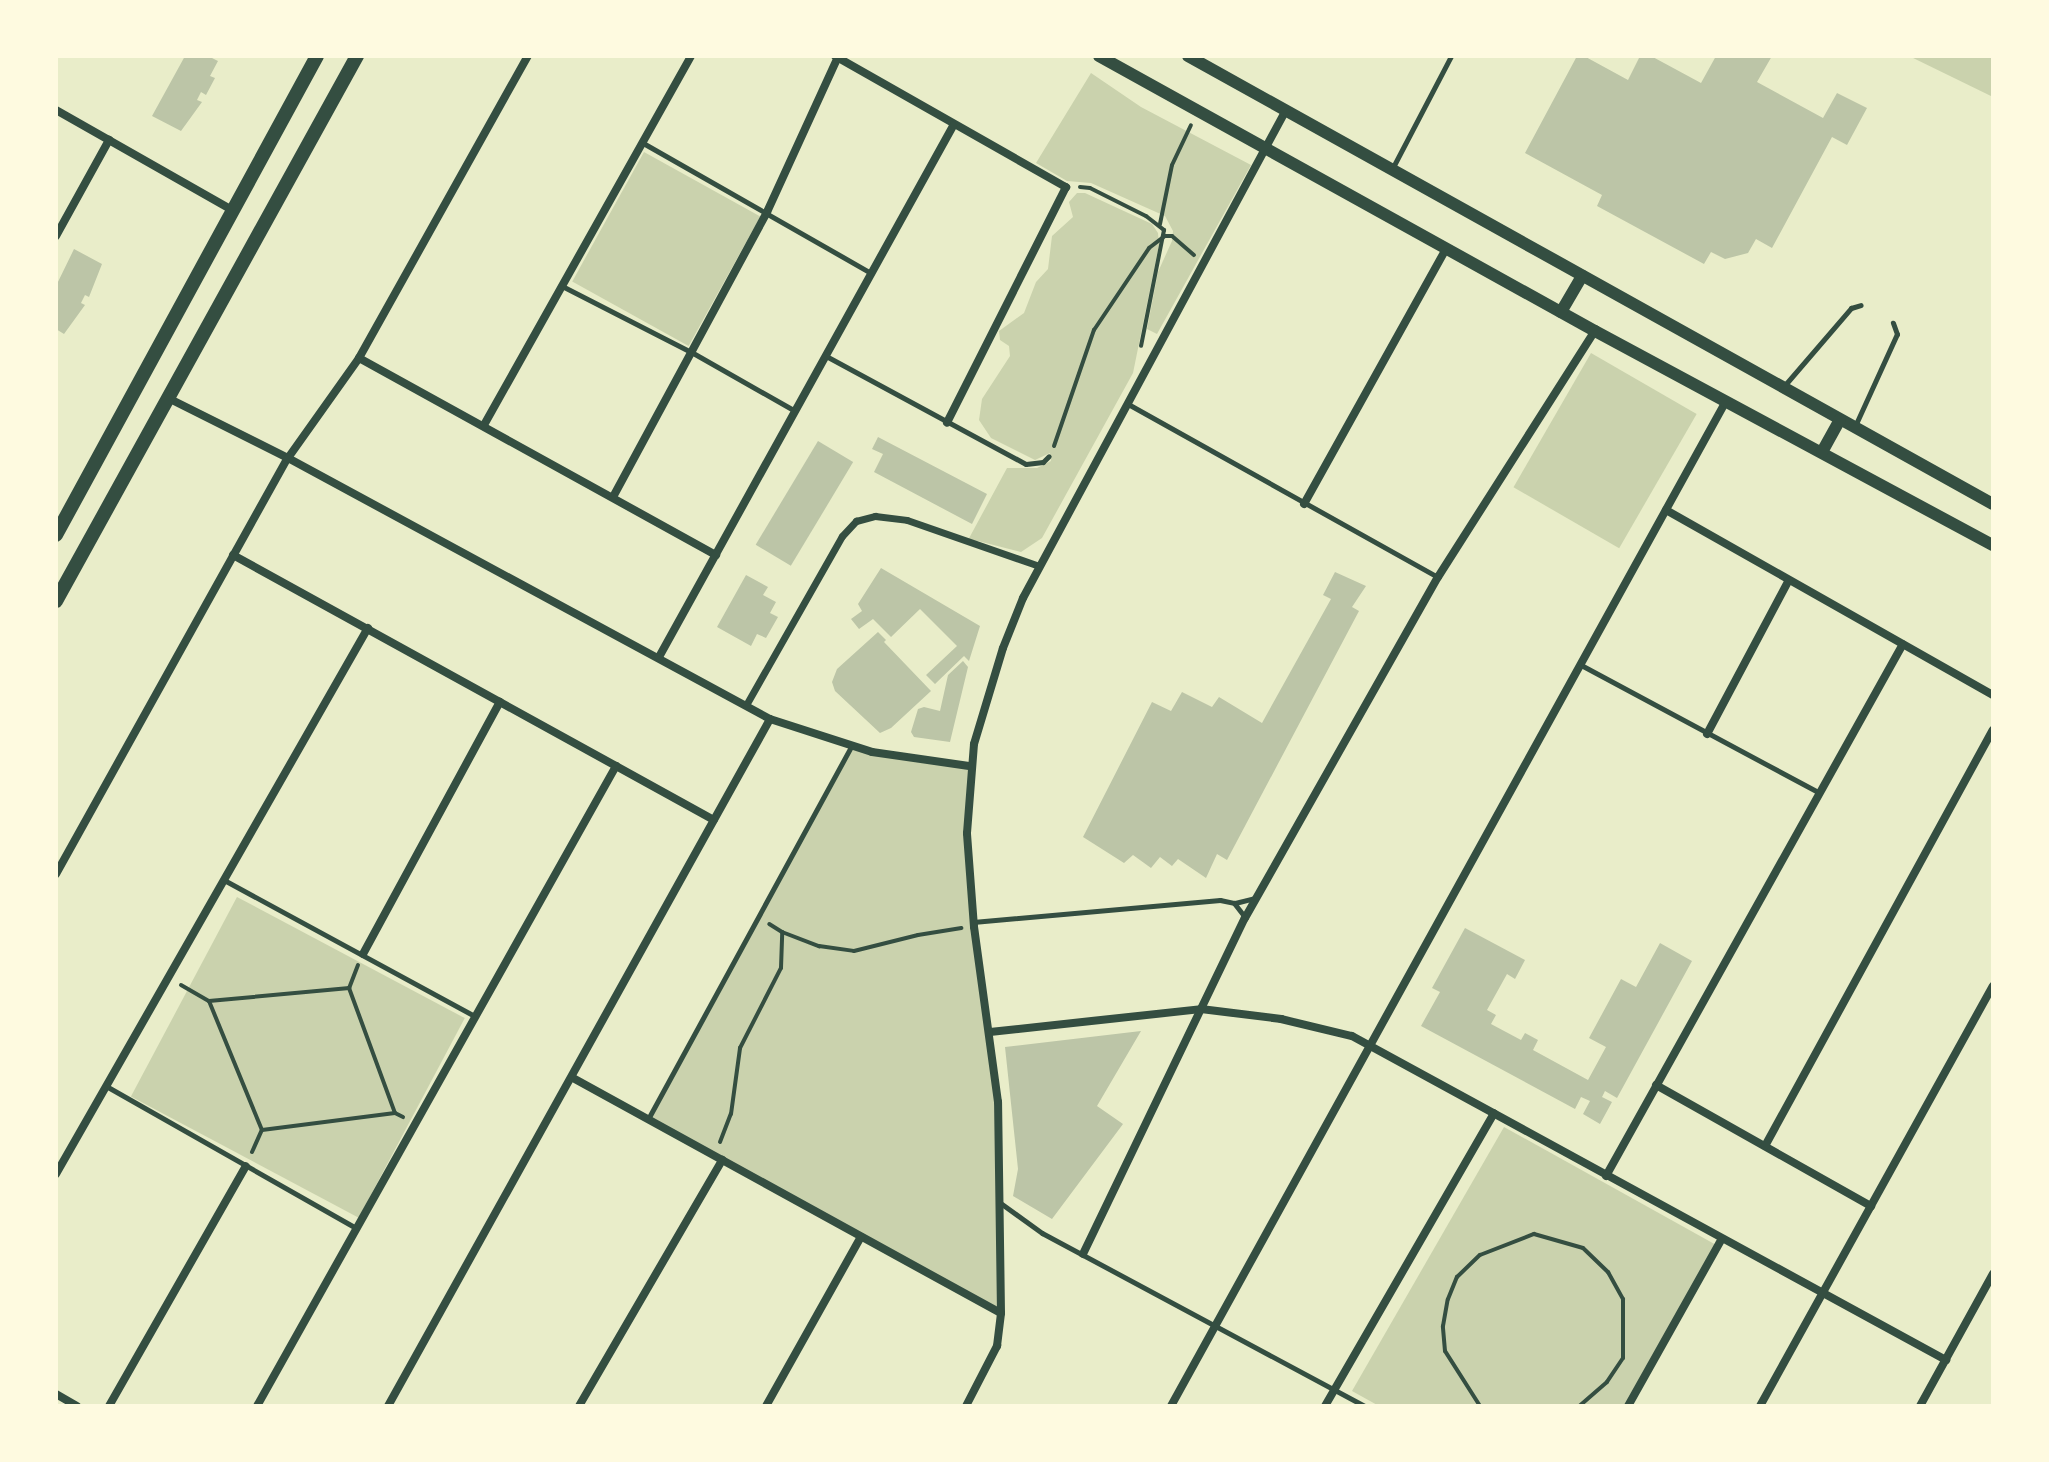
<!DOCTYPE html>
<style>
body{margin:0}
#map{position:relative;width:2049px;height:1462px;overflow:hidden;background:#e9edc9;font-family:Signika,sans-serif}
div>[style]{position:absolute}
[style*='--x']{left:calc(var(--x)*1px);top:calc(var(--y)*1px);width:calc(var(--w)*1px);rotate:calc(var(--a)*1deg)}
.green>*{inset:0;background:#cad2ad;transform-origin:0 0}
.building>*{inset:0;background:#bcc5a7;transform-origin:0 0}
.path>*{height:4px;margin:-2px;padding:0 2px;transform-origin:2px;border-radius:2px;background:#344e41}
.service>*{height:5px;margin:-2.5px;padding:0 2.5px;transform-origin:2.5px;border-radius:2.5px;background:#344e41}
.pedestrian>*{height:7px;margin:-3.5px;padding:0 3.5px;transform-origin:3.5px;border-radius:3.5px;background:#344e41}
.minor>*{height:8px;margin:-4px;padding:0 4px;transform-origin:4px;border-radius:4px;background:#344e41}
.tertiary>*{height:12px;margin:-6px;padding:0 6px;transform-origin:6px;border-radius:6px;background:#344e41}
.secondary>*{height:14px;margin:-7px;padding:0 7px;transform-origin:7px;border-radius:7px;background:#344e41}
span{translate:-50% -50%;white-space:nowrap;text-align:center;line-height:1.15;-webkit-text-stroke:6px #fefae0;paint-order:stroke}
.frame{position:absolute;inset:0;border:58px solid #fefae0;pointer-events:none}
</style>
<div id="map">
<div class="green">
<div style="clip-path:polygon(1909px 56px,1993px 56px,1993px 97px)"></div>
<div style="clip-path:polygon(1091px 73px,1141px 107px,1251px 165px,1157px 334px,1147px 329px,1158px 272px,1172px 241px,1173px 231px,1165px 216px,1091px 183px,1067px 181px,1036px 163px)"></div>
<div style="left:644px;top:152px;width:133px;height:148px;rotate:29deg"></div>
<div style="clip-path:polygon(1077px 193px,1085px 193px,1152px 224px,1158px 233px,1159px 245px,1133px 373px,1042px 538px,1021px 552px,978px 541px,975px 544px,967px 542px,1007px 468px,1037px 468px,1051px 461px,1050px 453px,1035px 460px,991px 438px,979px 420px,982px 399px,1010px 356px,1009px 346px,1000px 340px,999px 331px,1024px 313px,1036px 282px,1048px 269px,1052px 236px,1073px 217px,1069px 202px)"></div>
<div style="left:1591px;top:353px;width:122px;height:155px;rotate:30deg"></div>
<div style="clip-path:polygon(851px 746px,969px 766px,967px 833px,998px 1102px,1001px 1313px,648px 1119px)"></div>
<div style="left:237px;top:897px;width:258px;height:226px;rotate:28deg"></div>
<div style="clip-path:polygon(1504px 1127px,1718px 1246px,1629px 1406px,1379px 1406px,1352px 1391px)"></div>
</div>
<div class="building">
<div style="clip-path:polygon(185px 56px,208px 56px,218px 61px,210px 76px,215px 78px,206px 95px,201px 92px,197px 100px,202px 102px,181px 131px,152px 116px)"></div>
<div style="clip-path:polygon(1577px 56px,1584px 56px,1628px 80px,1640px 56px,1651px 56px,1701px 83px,1716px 56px,1772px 56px,1757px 82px,1823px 118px,1837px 93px,1867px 108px,1847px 145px,1832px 137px,1772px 248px,1756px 239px,1748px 253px,1725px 259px,1711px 252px,1704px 264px,1597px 206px,1602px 195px,1525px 153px)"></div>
<div style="clip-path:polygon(74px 249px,102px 264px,89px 297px,85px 295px,81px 303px,85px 305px,64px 334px,56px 329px,56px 286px)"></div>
<div style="clip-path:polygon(878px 437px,987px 494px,972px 524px,874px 472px,883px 454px,872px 449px)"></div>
<div style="left:818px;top:441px;width:41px;height:121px;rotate:31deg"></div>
<div style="clip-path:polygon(881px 568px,980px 626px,969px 661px,964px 656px,935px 684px,926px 675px,957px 646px,920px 609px,891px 637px,873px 619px,859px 629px,851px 619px,862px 611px,858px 604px)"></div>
<div style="clip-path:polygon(1335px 572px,1366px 586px,1352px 607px,1359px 611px,1227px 860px,1217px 854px,1206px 878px,1178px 859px,1172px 866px,1160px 857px,1151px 868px,1133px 855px,1124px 863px,1083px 837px,1152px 702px,1171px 711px,1182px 692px,1212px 707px,1219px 697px,1262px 723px,1331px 599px,1323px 595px)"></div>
<div style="clip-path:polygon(746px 575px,768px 587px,763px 595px,776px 602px,770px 613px,778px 617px,766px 638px,757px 634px,751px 646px,717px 627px)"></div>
<div style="clip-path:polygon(878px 632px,886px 640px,884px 642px,931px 691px,891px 728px,880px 733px,835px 691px,832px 682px,837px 669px)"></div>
<div style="clip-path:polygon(963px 661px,968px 667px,950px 742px,914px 737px,911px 732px,918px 709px,924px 707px,940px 711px,948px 675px)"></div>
<div style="clip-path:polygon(1465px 928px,1525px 960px,1515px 979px,1507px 974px,1487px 1010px,1496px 1015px,1491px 1024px,1521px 1040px,1525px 1033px,1538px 1040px,1533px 1050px,1588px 1080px,1606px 1047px,1589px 1038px,1621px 979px,1636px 987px,1660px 943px,1692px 961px,1617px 1098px,1605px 1091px,1602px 1097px,1612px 1102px,1600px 1124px,1583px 1114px,1590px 1101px,1581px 1097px,1575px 1109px,1421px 1026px,1440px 992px,1432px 988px)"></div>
<div style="clip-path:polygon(1141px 1031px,1097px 1106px,1123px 1124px,1052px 1219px,1013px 1196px,1018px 1169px,1005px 1047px)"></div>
</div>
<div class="path">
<div style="--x:1080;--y:187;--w:10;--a:6"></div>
<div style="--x:1090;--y:188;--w:63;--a:26.6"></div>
<div style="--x:1146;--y:216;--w:23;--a:38"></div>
<div style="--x:1164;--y:230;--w:118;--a:101.2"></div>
<div style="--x:1160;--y:224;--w:60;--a:-78.5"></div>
<div style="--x:1172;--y:165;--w:44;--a:-64.6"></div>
<div style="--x:1054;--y:446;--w:123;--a:-71"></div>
<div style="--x:1094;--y:330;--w:99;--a:-56.1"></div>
<div style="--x:1149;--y:248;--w:20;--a:-37"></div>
<div style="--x:1165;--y:236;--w:7;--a:0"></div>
<div style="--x:1172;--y:236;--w:29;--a:41"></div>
<div style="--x:782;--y:932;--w:40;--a:21"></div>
<div style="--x:819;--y:946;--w:35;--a:8"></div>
<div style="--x:854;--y:951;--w:66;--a:-14"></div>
<div style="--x:918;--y:935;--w:44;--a:-9.2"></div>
<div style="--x:358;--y:965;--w:25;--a:111"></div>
<div style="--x:349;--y:988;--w:133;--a:69.8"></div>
<div style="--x:181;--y:985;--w:32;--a:30"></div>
<div style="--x:209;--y:1001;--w:141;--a:-5.3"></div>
<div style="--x:209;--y:1001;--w:139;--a:67.7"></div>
<div style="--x:720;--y:1142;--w:30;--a:-69"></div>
<div style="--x:731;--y:1114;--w:67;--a:-82.2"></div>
<div style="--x:740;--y:1048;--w:90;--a:-62.9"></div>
<div style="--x:781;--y:968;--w:36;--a:-88"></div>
<div style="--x:782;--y:932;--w:15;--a:-148"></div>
<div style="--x:252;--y:1152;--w:24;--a:-66"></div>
<div style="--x:262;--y:1130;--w:134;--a:-7.3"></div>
<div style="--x:395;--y:1113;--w:9;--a:27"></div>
<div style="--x:1480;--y:1406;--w:65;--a:-122.5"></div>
<div style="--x:1445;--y:1351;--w:25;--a:-95"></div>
<div style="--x:1443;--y:1326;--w:27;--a:-80"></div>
<div style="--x:1448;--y:1299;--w:24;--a:-68"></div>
<div style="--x:1457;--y:1277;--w:32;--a:-44"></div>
<div style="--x:1480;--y:1255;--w:58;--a:-21.3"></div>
<div style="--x:1534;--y:1234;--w:51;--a:15.9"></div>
<div style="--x:1583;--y:1248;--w:35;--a:44"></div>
<div style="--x:1608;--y:1272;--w:31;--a:61"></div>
<div style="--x:1623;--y:1299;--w:59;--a:90"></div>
<div style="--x:1623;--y:1358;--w:29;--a:124"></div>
<div style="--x:1607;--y:1382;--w:37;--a:139"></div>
</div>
<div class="service">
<div style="--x:643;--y:143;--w:262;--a:29.7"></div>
<div style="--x:1392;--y:169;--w:127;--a:-62.4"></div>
<div style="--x:562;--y:286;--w:147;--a:27.1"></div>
<div style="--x:693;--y:353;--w:117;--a:29.6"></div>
<div style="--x:826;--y:356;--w:227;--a:28.4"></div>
<div style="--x:1026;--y:464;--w:17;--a:-7"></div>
<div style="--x:1043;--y:462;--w:8;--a:-45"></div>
<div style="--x:1784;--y:386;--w:103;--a:-49.3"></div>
<div style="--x:1851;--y:308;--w:10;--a:-17"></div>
<div style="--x:1128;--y:404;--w:355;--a:29.2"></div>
<div style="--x:1855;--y:426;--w:101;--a:-65.5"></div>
<div style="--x:1897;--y:334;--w:12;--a:-110"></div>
<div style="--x:1581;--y:665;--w:271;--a:28.2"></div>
<div style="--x:224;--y:880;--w:285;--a:28.5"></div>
<div style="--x:1235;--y:903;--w:21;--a:-14"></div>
<div style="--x:973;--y:922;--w:248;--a:-5.1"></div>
<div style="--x:1220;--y:900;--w:14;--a:12"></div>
<div style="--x:1234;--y:903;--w:18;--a:52"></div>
<div style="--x:106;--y:1086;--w:288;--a:29.6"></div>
<div style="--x:648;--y:1119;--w:425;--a:-61.4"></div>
<div style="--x:999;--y:1202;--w:53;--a:35.8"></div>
<div style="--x:1042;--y:1233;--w:366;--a:28.2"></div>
</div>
<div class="pedestrian">
<div style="--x:746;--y:705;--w:194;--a:-60.4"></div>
<div style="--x:842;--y:536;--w:21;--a:-47"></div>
<div style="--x:856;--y:521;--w:20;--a:-15"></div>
<div style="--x:875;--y:516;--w:32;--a:7"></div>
<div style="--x:907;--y:520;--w:140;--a:19.2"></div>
</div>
<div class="minor">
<div style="--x:835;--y:56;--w:266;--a:29.6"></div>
<div style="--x:1066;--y:187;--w:264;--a:116.8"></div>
<div style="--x:56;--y:110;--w:202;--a:29.6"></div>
<div style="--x:56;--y:236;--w:110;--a:-61.1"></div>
<div style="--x:359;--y:358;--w:408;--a:28.9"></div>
<div style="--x:166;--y:397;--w:136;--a:26.6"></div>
<div style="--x:288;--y:458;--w:548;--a:28.44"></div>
<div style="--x:770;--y:719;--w:107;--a:17.9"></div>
<div style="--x:872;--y:752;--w:98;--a:8.2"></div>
<div style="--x:484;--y:425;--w:423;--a:-60.7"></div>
<div style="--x:613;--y:497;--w:324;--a:-61.6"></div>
<div style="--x:767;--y:212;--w:170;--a:-65.4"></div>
<div style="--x:1304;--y:504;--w:292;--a:-60.9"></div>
<div style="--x:1666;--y:510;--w:376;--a:29.5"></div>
<div style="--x:233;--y:555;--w:549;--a:28.85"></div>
<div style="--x:659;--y:657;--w:607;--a:-61.03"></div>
<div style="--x:1707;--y:734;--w:174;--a:-62"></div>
<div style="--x:56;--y:874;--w:476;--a:-60.9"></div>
<div style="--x:288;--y:458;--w:123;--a:-54.6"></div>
<div style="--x:359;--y:358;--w:346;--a:-60.8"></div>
<div style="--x:363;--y:954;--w:287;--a:-61.5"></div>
<div style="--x:990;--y:1032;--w:212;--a:-6.2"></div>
<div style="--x:1201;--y:1009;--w:81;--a:7.1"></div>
<div style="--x:1281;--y:1019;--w:73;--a:13.5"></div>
<div style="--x:1352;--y:1036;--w:677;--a:28.61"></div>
<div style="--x:573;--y:1078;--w:488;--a:28.8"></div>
<div style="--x:1656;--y:1085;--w:247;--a:29.4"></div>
<div style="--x:1765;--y:1146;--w:474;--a:-61.3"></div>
<div style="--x:56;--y:1174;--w:629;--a:-60.26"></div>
<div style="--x:1606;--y:1176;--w:609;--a:-60.83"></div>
<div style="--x:1083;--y:1254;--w:373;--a:-64.3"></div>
<div style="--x:1245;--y:918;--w:392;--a:-60.5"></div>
<div style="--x:1438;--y:577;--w:292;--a:-57.5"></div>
<div style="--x:56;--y:1394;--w:24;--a:30"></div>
<div style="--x:109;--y:1406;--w:276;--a:-60.3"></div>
<div style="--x:257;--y:1406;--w:734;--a:-60.71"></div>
<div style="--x:388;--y:1406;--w:786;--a:-60.92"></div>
<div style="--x:579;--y:1406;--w:285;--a:-59.8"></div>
<div style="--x:766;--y:1406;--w:194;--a:-60.7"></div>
<div style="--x:966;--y:1406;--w:68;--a:-62.7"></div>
<div style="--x:997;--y:1346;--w:33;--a:-83"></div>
<div style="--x:1001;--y:1313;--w:211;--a:-90.8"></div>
<div style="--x:998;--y:1102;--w:177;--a:-97.8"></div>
<div style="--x:974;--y:927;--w:94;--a:-94.3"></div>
<div style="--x:967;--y:833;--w:89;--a:-85.5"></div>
<div style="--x:974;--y:744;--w:100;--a:-73.2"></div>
<div style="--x:1003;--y:648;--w:54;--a:-68.2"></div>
<div style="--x:1023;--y:598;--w:554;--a:-61.68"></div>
<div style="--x:1171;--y:1406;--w:1148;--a:-61.09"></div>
<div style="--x:1325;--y:1406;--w:338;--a:-60"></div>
<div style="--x:1628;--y:1406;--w:190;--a:-60.7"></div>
<div style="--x:1760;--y:1406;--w:480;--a:-61"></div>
<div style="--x:1920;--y:1406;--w:151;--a:-61.1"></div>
</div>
<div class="tertiary">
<div style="--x:1099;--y:56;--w:567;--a:29.01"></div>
<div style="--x:1595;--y:331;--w:452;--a:28.3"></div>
<div style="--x:1188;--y:56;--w:921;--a:29.1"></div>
<div style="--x:1561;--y:312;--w:42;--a:-59.7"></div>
<div style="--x:1822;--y:452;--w:37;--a:-61"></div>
</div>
<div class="secondary">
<div style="--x:56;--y:535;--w:545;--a:-61.41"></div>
<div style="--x:56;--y:601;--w:623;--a:-61.09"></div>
</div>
<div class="frame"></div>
</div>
